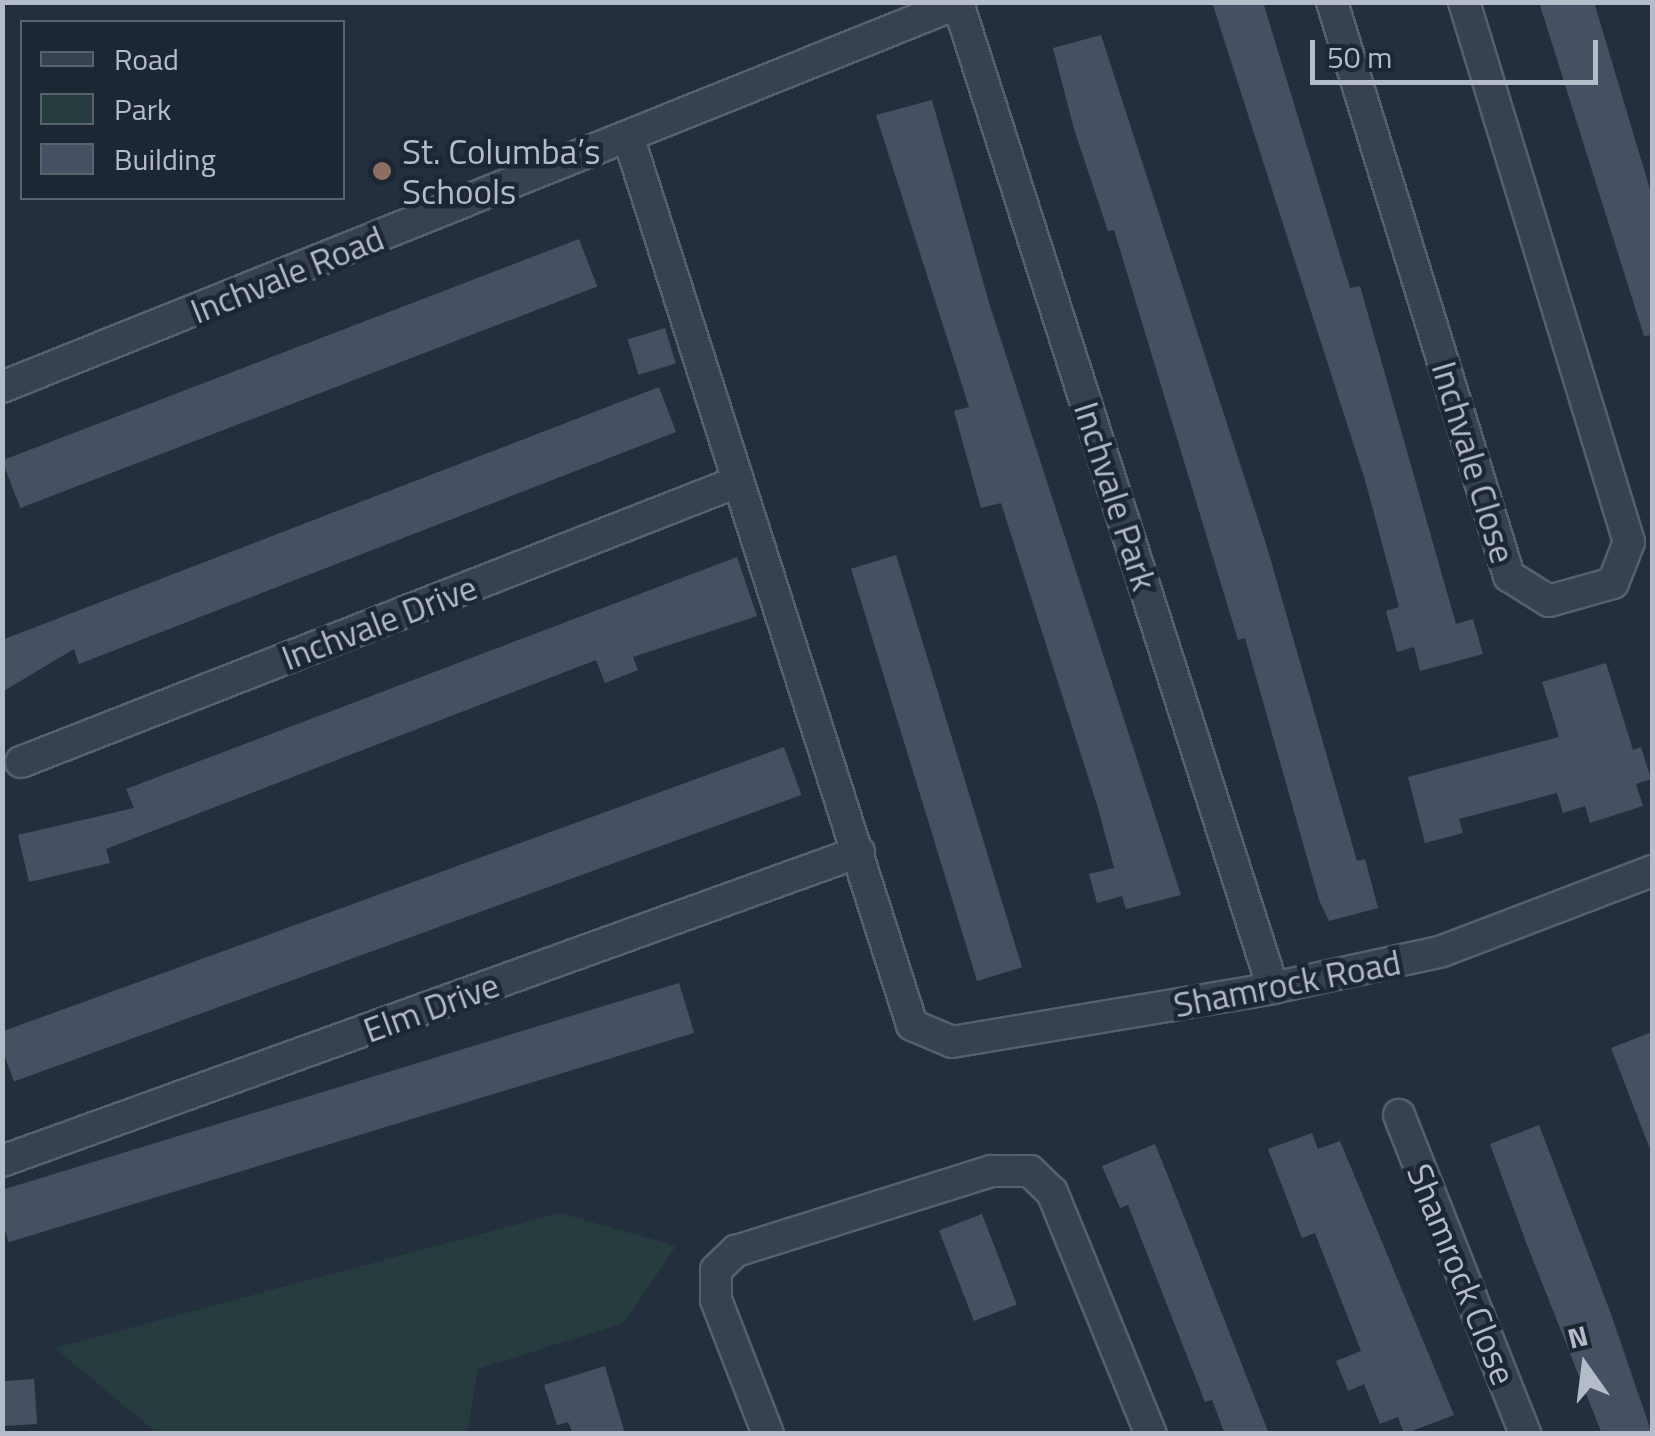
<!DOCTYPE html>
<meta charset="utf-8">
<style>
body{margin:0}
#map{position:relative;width:1655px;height:1436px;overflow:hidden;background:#242f3e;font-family:"Titillium Web",sans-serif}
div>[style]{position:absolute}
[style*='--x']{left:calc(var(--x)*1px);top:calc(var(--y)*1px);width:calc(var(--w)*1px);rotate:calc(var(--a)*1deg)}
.green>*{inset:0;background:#263c3f}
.building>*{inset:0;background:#455162;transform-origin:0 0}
.roads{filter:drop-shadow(2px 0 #565f6c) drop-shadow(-2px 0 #565f6c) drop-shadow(0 2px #565f6c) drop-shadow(0 -2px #565f6c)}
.minor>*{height:30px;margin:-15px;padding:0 15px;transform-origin:15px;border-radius:15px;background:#38414e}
.dots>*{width:28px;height:28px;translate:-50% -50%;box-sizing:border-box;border:5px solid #1d2633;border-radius:50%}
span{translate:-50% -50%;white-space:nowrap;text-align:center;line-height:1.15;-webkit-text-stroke:9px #1d2633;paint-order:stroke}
.poi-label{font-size:35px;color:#b4bcc9}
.left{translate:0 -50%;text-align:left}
.street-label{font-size:35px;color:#b4bcc9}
.frame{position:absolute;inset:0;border:5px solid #b4bcc9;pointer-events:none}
.legend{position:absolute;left:20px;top:20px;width:325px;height:180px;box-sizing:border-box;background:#1d2633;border:2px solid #59626f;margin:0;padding:12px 18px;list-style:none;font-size:30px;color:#b4bcc9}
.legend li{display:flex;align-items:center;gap:20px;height:50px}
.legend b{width:50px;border:2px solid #59626f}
.north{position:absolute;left:1535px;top:1316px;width:100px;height:100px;-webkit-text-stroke:8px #1d2633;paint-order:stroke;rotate:346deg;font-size:28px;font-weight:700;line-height:40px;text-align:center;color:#b4bcc9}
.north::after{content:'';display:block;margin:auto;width:35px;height:45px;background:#b4bcc9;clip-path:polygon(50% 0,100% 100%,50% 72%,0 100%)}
.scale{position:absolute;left:1310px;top:40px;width:288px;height:45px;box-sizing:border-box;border:5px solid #b4bcc9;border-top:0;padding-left:12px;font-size:30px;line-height:35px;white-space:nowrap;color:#b4bcc9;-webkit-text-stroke:8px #1d2633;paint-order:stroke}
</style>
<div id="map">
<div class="green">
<div style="clip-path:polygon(560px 1213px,676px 1246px,624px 1323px,478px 1369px,467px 1433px,157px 1433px,55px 1348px)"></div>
</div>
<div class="building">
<div style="clip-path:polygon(1212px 2px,1263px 2px,1350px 288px,1360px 286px,1456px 624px,1473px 619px,1483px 654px,1420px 671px,1414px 647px,1397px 652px,1386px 611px,1399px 607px,1365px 480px)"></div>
<div style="clip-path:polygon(1539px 2px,1594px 2px,1652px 196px,1652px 335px,1644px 336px)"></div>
<div style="clip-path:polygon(1101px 35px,1267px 547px,1357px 861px,1365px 859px,1378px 908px,1329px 921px,1319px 900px,1245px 638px,1238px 640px,1114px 230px,1108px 231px,1074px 129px,1053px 48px)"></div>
<div style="clip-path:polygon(932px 100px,990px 306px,1181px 895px,1126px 909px,1122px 896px,1097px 903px,1089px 874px,1114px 868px,1098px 808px,1001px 503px,981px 508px,954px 411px,969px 407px,876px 115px)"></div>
<div style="left:579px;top:239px;width:51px;height:618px;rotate:69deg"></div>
<div style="left:665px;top:328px;width:37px;height:39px;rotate:73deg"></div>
<div style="clip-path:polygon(659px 387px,676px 432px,79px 664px,74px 649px,2px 692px,2px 640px)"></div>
<div style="left:896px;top:555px;width:431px;height:47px;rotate:73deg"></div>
<div style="clip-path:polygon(737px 557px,757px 616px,633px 657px,638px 670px,605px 683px,596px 660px,106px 849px,110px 863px,29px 882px,18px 835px,134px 808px,126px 789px)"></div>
<div style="clip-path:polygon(1606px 663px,1633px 750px,1641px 747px,1651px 779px,1636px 784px,1643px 806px,1590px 823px,1585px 806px,1563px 813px,1557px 793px,1459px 819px,1463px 833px,1425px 843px,1408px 777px,1559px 737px,1542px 682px)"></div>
<div style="left:784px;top:747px;width:51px;height:838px;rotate:70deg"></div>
<div style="left:679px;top:983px;width:52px;height:717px;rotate:73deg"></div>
<div style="clip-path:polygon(1652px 1032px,1652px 1148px,1650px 1149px,1611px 1048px)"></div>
<div style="clip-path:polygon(1539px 1125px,1611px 1314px,1652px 1434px,1602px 1434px,1527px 1245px,1490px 1144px)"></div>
<div style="clip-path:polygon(1312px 1133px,1318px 1149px,1340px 1141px,1454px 1415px,1404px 1434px,1398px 1417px,1380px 1424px,1364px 1384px,1348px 1391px,1336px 1361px,1361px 1351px,1315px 1233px,1302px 1238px,1268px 1149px)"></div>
<div style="clip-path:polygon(1155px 1144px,1172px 1186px,1269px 1434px,1225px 1434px,1212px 1400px,1205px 1402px,1128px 1205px,1120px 1208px,1102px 1166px)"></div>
<div style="left:982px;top:1214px;width:97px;height:46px;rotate:69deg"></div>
<div style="clip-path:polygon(605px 1366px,625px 1434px,573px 1434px,568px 1422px,557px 1425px,544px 1385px)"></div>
<div style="left:34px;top:1379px;width:45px;height:32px;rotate:86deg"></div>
</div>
<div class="roads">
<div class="minor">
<div style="--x:1332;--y:2;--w:601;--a:72.86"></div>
<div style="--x:1509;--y:576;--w:47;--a:32"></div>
<div style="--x:1549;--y:601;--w:66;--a:-15.7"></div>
<div style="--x:1613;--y:583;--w:44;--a:-68.7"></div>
<div style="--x:1629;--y:542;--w:565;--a:-106.99"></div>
<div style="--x:958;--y:3;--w:1034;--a:72.27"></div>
<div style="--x:628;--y:136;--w:933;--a:72.28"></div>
<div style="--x:912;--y:1025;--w:43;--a:23"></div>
<div style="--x:952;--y:1042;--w:326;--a:-9.5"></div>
<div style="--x:1273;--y:988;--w:171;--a:-12.2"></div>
<div style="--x:1440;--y:952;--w:227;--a:-20.9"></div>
<div style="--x:2;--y:387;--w:1033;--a:-21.87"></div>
<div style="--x:21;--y:762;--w:769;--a:-21.36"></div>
<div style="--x:1399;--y:1115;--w:343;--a:68.4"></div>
<div style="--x:2;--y:1161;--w:911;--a:-19.83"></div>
<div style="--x:768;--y:1434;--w:144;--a:-111.2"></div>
<div style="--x:716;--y:1300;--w:30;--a:-90"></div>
<div style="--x:716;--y:1270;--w:28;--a:-44"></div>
<div style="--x:736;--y:1251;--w:268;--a:-17.4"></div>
<div style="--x:992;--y:1171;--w:38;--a:0"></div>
<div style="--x:1030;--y:1171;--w:30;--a:44"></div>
<div style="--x:1052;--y:1192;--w:261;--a:67.8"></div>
</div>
</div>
<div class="dots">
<div style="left:382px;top:171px;background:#8d6e63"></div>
</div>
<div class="poi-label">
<span class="left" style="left:402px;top:171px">St. Columba’s<br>Schools</span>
</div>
<div class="street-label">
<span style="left:287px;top:274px;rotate:-22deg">Inchvale Road</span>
<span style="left:1474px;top:462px;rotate:73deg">Inchvale Close</span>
<span style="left:1116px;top:496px;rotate:72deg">Inchvale Park</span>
<span style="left:379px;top:622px;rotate:-21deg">Inchvale Drive</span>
<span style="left:1287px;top:983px;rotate:-11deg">Shamrock Road</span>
<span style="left:431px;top:1007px;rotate:-20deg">Elm Drive</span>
<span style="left:1462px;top:1274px;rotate:68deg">Shamrock Close</span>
</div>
<div class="frame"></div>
<ul class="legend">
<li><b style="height:12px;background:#38414e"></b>Road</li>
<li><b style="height:28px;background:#263c3f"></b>Park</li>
<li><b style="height:28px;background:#455162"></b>Building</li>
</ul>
<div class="north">N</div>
<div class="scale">50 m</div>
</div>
